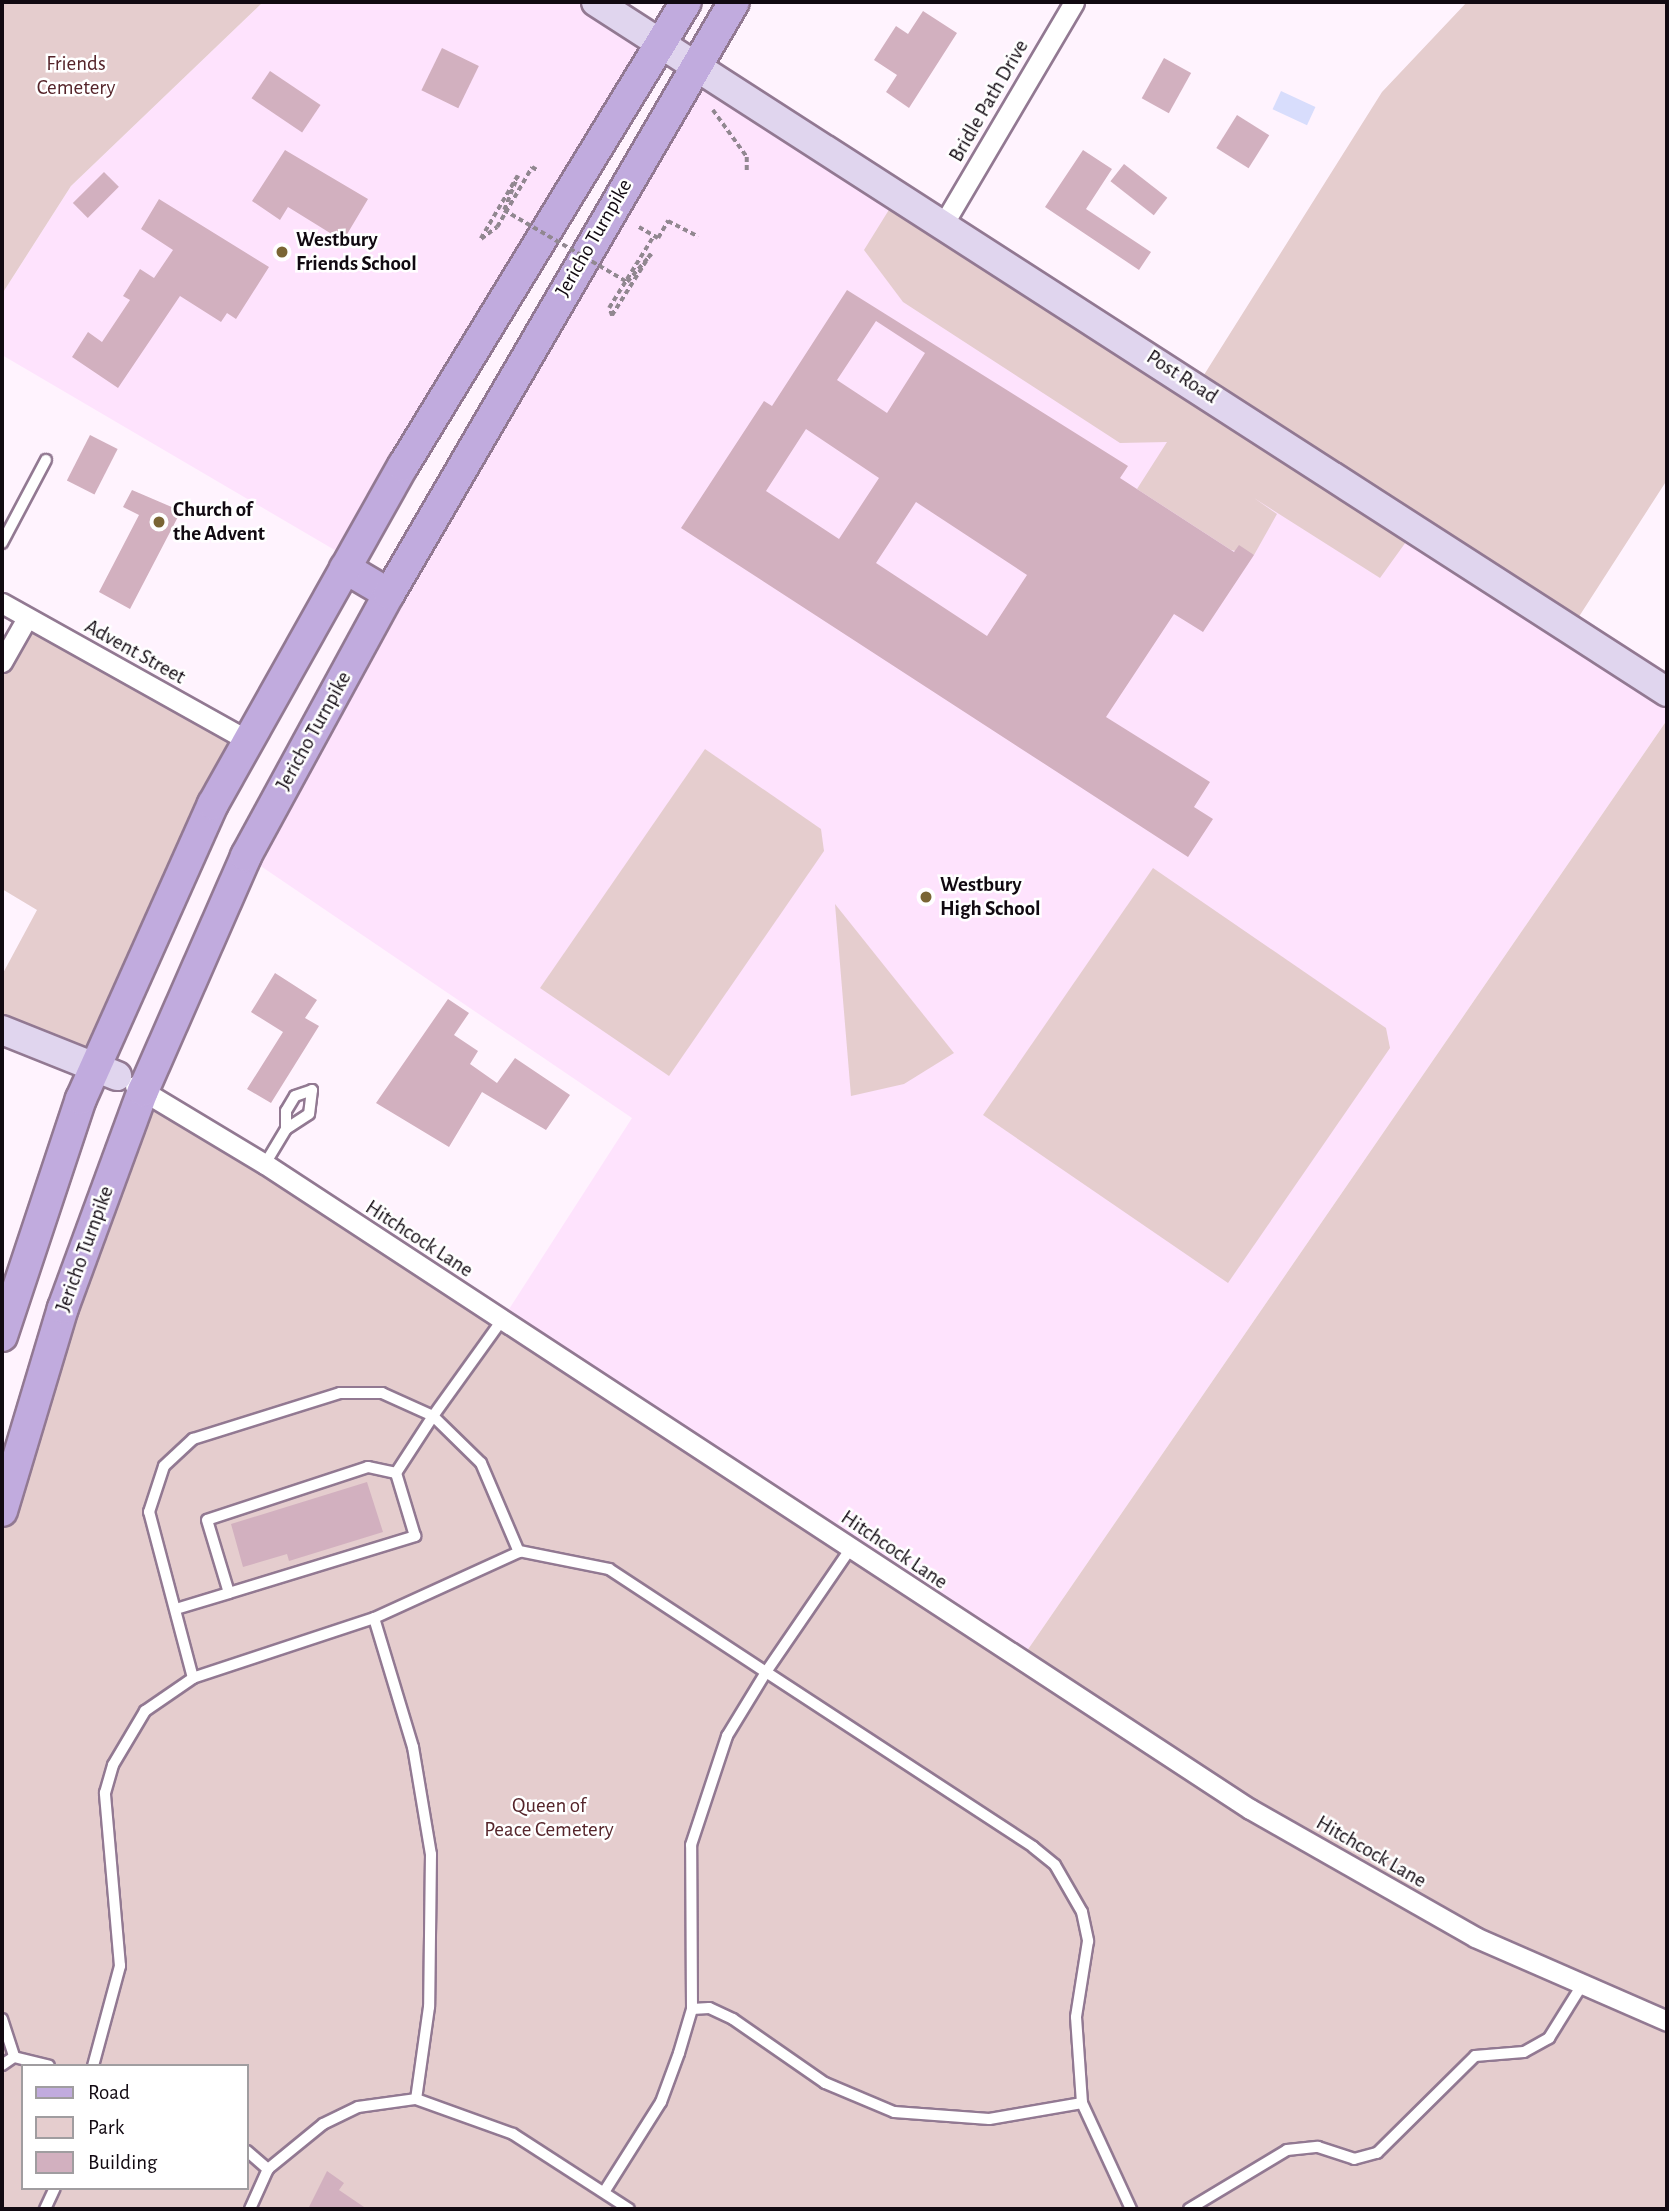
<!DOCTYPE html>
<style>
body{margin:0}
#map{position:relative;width:1669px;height:2211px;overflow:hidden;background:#fff3fe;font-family:"Alegreya Sans",sans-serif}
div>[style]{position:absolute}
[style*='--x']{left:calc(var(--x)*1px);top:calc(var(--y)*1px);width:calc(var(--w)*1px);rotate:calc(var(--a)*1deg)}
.built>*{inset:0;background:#fee3fd}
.green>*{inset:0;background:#e5cdce}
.water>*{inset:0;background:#d8ddfc;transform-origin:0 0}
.building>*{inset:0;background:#d2b0bf;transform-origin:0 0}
.path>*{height:3.5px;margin-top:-1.75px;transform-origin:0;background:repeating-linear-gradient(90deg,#918790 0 5px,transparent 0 8.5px)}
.roads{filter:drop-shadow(2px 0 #927992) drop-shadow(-2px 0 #927992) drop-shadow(0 2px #927992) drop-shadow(0 -2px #927992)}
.lane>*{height:10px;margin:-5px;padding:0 5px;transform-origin:5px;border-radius:5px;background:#fff}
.street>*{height:19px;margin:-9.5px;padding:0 9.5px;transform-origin:9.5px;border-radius:9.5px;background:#fff}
.secondary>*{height:28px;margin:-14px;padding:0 14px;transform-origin:14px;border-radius:14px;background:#e0d5ee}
.primary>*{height:30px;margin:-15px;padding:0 15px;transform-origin:15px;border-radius:15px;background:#c1abde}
.path-bridge>*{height:3.5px;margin-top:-1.75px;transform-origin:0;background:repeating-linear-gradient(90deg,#918790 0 5px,transparent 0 8.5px)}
.dots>*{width:19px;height:19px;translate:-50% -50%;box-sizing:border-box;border:4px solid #fff;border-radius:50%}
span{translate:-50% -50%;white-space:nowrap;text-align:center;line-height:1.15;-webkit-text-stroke:5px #fff;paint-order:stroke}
.park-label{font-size:21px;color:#55242a}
.street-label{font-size:21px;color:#110911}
.poi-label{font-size:21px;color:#110911;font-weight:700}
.left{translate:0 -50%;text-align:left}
.frame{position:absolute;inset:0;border:4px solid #110911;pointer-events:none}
.legend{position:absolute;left:21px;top:2064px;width:228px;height:126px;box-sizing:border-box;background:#fff;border:2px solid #a09da0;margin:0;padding:9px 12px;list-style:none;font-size:21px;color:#110911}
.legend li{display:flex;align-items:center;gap:14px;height:35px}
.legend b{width:35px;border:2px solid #a09da0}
</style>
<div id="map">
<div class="built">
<div style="clip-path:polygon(263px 2px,596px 2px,662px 41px,350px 559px,2px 355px,2px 294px,71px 186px)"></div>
<div style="clip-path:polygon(696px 64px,1667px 692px,1667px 720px,1020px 1661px,502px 1320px,632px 1118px,246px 856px)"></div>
</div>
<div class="green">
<div style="clip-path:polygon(2px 2px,263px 2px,71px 186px,2px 294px)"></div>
<div style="clip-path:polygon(1467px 2px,1667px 2px,1667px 480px,1571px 629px,1416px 528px,1380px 578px,1254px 498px,1277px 514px,1254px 555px,1231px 550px,1137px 489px,1167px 442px,1120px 443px,903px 302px,864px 250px,900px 192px,1197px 386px,1382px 92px)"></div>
<div style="clip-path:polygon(27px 618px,247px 740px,95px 1065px,2px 1030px,2px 975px,37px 910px,2px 889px,2px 662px)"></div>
<div style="clip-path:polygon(evenodd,1667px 720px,1667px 2209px,2px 2209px,2px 1511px,143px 1091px,1020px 1661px,1667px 720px,23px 2066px,247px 2066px,247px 2188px,23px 2188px,23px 2066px)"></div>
<div style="clip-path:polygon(705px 749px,821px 829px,824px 851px,669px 1076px,540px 988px)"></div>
<div style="clip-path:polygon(1153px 868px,1386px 1028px,1390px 1048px,1228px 1283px,983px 1115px)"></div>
<div style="clip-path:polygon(835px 904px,954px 1053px,904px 1084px,851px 1096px)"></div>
</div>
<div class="water">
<div style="left:1281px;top:91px;width:38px;height:20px;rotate:25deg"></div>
</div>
<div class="building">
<div style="clip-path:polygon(923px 11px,957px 33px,909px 108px,886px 92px,897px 75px,874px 60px,896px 26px,908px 34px)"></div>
<div style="left:442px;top:48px;width:41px;height:47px;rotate:26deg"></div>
<div style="left:1164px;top:58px;width:31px;height:46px;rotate:29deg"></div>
<div style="left:270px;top:71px;width:61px;height:33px;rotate:34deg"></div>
<div style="left:1237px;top:115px;width:38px;height:39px;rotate:32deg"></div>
<div style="clip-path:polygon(285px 150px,368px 199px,343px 241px,288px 207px,280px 220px,252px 201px)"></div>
<div style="clip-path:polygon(1083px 150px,1112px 169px,1086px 209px,1151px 252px,1139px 270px,1045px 207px)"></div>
<div style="left:1124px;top:164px;width:55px;height:22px;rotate:38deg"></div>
<div style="left:104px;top:172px;width:21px;height:44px;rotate:45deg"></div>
<div style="clip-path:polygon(159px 199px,269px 267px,236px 319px,227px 313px,221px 322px,180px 296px,118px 388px,72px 357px,88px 332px,102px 342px,130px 300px,123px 296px,140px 269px,154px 278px,173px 250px,141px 229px)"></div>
<div style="clip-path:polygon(evenodd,847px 290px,1128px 466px,1120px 478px,1234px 552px,1239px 545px,1254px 555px,1203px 632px,1174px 614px,1106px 717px,1210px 782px,1194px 807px,1213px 819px,1188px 857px,681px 528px,764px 401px,772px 406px,847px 290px,876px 321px,925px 353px,887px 413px,837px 380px,876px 321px,847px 290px,806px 429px,879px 478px,839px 539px,766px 491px,806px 429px,847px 290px,916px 502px,1027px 575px,987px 636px,876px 563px,916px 502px)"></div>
<div style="left:90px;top:435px;width:31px;height:51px;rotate:27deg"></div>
<div style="clip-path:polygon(132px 490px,181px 511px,130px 609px,99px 592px,139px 515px,123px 507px)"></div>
<div style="clip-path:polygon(275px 973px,317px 1000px,305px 1018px,319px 1026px,271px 1103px,247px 1089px,283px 1032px,251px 1012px)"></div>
<div style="clip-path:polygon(448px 999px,469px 1013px,454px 1035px,478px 1051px,470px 1064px,497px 1083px,515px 1058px,570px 1095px,546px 1130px,482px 1092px,449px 1147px,376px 1103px)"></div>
<div style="clip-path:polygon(367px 1482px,383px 1532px,289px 1561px,287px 1554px,243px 1567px,231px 1524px)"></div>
<div style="clip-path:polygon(327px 2171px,344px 2183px,339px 2190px,367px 2209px,308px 2209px)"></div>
</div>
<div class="path">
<div style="--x:713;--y:110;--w:58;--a:54.1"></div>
<div style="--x:747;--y:157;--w:15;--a:90"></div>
<div style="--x:504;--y:210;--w:37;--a:-68"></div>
<div style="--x:518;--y:176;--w:73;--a:120.4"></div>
<div style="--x:481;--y:239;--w:20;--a:-37"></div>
<div style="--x:497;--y:227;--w:69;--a:-59.7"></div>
<div style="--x:532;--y:167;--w:8;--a:30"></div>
<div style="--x:639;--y:227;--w:22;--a:30"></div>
<div style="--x:658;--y:238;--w:20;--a:-60"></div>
<div style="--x:668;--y:221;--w:34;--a:27"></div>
<div style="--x:627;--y:282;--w:37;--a:-49"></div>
<div style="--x:651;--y:254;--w:73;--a:122.2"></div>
<div style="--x:612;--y:316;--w:9;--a:-111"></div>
<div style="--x:609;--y:308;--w:84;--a:-58.2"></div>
</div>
<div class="roads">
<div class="lane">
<div style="--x:2;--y:543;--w:94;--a:-62.1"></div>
<div style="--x:312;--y:1090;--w:24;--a:97"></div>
<div style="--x:309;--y:1114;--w:27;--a:147"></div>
<div style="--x:286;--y:1129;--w:18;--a:-90"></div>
<div style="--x:286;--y:1111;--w:17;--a:-59"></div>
<div style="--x:295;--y:1096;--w:18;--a:-19"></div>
<div style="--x:265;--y:1164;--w:41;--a:-59"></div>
<div style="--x:396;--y:1473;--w:29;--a:-168"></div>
<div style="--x:368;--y:1467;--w:169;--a:161.8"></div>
<div style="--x:207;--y:1520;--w:76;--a:73.2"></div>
<div style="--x:229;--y:1593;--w:195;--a:-17"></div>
<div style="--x:415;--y:1536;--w:66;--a:-106.8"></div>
<div style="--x:396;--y:1473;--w:68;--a:-57"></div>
<div style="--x:433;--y:1416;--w:67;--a:44.4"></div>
<div style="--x:481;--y:1463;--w:97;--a:66.9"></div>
<div style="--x:519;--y:1552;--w:159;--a:155.5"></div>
<div style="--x:374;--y:1618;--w:191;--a:161.7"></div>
<div style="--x:193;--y:1678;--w:172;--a:-104.8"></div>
<div style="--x:149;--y:1512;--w:48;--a:-71.9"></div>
<div style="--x:164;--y:1466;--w:40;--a:-43"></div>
<div style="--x:193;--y:1439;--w:154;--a:-17.4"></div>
<div style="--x:340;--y:1393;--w:42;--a:0"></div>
<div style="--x:382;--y:1393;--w:56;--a:24.3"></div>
<div style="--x:433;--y:1416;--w:118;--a:-54.3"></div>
<div style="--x:519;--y:1551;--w:92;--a:11.3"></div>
<div style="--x:609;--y:1569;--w:188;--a:33.3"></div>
<div style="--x:766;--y:1672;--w:150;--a:-55.6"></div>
<div style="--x:176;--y:1609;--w:55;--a:-16.8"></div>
<div style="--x:374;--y:1618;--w:135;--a:73.2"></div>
<div style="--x:413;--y:1747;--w:109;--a:80.5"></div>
<div style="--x:431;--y:1854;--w:153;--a:90.7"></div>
<div style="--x:429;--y:2007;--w:93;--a:98"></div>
<div style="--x:2;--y:2019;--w:40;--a:72"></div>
<div style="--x:14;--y:2057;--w:36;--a:14"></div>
<div style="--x:2;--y:2065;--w:14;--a:-34"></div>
<div style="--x:93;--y:2066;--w:104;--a:-74.9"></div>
<div style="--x:120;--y:1966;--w:174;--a:-95"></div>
<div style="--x:105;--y:1793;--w:29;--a:-74"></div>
<div style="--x:113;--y:1765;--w:63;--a:-59.3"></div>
<div style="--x:145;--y:1711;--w:58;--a:-34.5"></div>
<div style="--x:1082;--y:2103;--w:117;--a:65.2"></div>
<div style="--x:247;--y:2151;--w:28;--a:41"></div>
<div style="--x:606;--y:2189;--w:103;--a:-57.7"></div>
<div style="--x:661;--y:2102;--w:52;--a:-69.8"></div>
<div style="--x:679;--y:2053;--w:46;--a:-73.5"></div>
<div style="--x:692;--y:2009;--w:164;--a:-90.3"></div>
<div style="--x:691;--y:1845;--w:115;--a:-71.7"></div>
<div style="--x:727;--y:1736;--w:75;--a:-58.6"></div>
<div style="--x:766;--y:1672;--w:319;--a:33.2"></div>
<div style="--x:1033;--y:1847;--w:28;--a:39"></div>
<div style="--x:1055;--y:1865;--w:54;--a:60.1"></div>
<div style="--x:1082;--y:1912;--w:30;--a:78"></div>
<div style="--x:1088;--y:1941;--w:77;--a:99"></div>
<div style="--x:1076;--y:2017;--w:86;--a:86"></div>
<div style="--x:1082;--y:2103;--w:94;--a:170.2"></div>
<div style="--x:989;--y:2119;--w:95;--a:-175.8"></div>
<div style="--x:894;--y:2112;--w:75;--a:-157.2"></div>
<div style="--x:825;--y:2083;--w:112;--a:-145.2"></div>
<div style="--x:733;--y:2019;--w:26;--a:-155"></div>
<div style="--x:709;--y:2008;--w:17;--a:177"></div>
<div style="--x:45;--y:2209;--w:23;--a:-65"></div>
<div style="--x:250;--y:2209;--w:44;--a:-65.8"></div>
<div style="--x:268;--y:2169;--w:71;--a:-39.3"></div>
<div style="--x:323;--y:2124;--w:39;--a:-26"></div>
<div style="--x:358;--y:2107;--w:59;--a:-7.9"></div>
<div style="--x:416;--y:2099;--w:103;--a:19.8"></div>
<div style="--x:513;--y:2134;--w:138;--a:32.9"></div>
<div style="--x:1189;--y:2209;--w:114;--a:-31"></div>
<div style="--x:1287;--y:2150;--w:31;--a:-6"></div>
<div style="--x:1318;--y:2147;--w:38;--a:18"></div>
<div style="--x:1354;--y:2159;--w:24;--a:-15"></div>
<div style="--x:1377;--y:2153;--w:138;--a:-44.7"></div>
<div style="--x:1475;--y:2056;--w:49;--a:-4.7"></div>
<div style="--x:1524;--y:2052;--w:29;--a:-29"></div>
<div style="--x:1549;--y:2038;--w:62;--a:-58.1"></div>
</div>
<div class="street">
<div style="--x:944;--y:223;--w:256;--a:-59.5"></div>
<div style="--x:2;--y:603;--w:281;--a:29.2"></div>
<div style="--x:2;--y:662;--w:51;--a:-60.4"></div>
<div style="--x:135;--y:1086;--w:152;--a:31"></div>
<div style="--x:265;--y:1164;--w:1177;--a:33.22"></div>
<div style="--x:1250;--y:1809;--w:259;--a:29.6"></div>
<div style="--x:1475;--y:1937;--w:210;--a:23.6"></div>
</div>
<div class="secondary">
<div style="--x:596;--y:2;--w:1274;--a:32.79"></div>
<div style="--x:2;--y:1030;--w:124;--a:21.8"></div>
</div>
<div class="primary">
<div style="--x:345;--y:568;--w:51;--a:30.6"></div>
<div style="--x:2;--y:1336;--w:250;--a:-71.6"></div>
<div style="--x:81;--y:1099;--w:323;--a:-65.9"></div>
<div style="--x:213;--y:804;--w:388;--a:-60.7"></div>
<div style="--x:403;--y:466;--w:543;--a:-58.62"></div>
<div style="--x:2;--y:1511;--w:212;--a:-73.3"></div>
<div style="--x:63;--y:1308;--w:231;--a:-69.8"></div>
<div style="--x:143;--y:1091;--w:257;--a:-66.3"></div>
<div style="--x:246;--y:856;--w:298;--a:-61.4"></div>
<div style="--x:389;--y:594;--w:685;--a:-59.77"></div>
</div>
</div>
<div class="path-bridge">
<div style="--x:504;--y:210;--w:143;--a:30.3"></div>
</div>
<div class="dots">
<div style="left:282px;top:252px;background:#7a6534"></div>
<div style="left:159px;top:522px;background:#7a6534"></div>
<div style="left:926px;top:897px;background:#7a6534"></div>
</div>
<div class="park-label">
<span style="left:76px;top:76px">Friends<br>Cemetery</span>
<span style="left:549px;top:1818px">Queen of<br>Peace Cemetery</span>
</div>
<div class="street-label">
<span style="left:989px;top:101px;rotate:-60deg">Bridle Path Drive</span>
<span style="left:594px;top:238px;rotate:-60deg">Jericho Turnpike</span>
<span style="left:1182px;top:377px;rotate:33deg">Post Road</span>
<span style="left:135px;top:652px;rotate:29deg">Advent Street</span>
<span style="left:314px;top:731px;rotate:-61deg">Jericho Turnpike</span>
<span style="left:419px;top:1239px;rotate:33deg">Hitchcock Lane</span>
<span style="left:85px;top:1249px;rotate:-70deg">Jericho Turnpike</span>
<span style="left:894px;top:1550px;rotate:34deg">Hitchcock Lane</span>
<span style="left:1371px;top:1852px;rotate:30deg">Hitchcock Lane</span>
</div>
<div class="poi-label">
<span class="left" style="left:296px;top:252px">Westbury<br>Friends School</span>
<span class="left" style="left:173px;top:522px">Church of<br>the Advent</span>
<span class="left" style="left:940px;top:897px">Westbury<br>High School</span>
</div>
<div class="frame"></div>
<ul class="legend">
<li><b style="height:9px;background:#c1abde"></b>Road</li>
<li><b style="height:19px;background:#e5cdce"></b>Park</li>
<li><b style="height:19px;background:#d2b0bf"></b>Building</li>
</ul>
</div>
